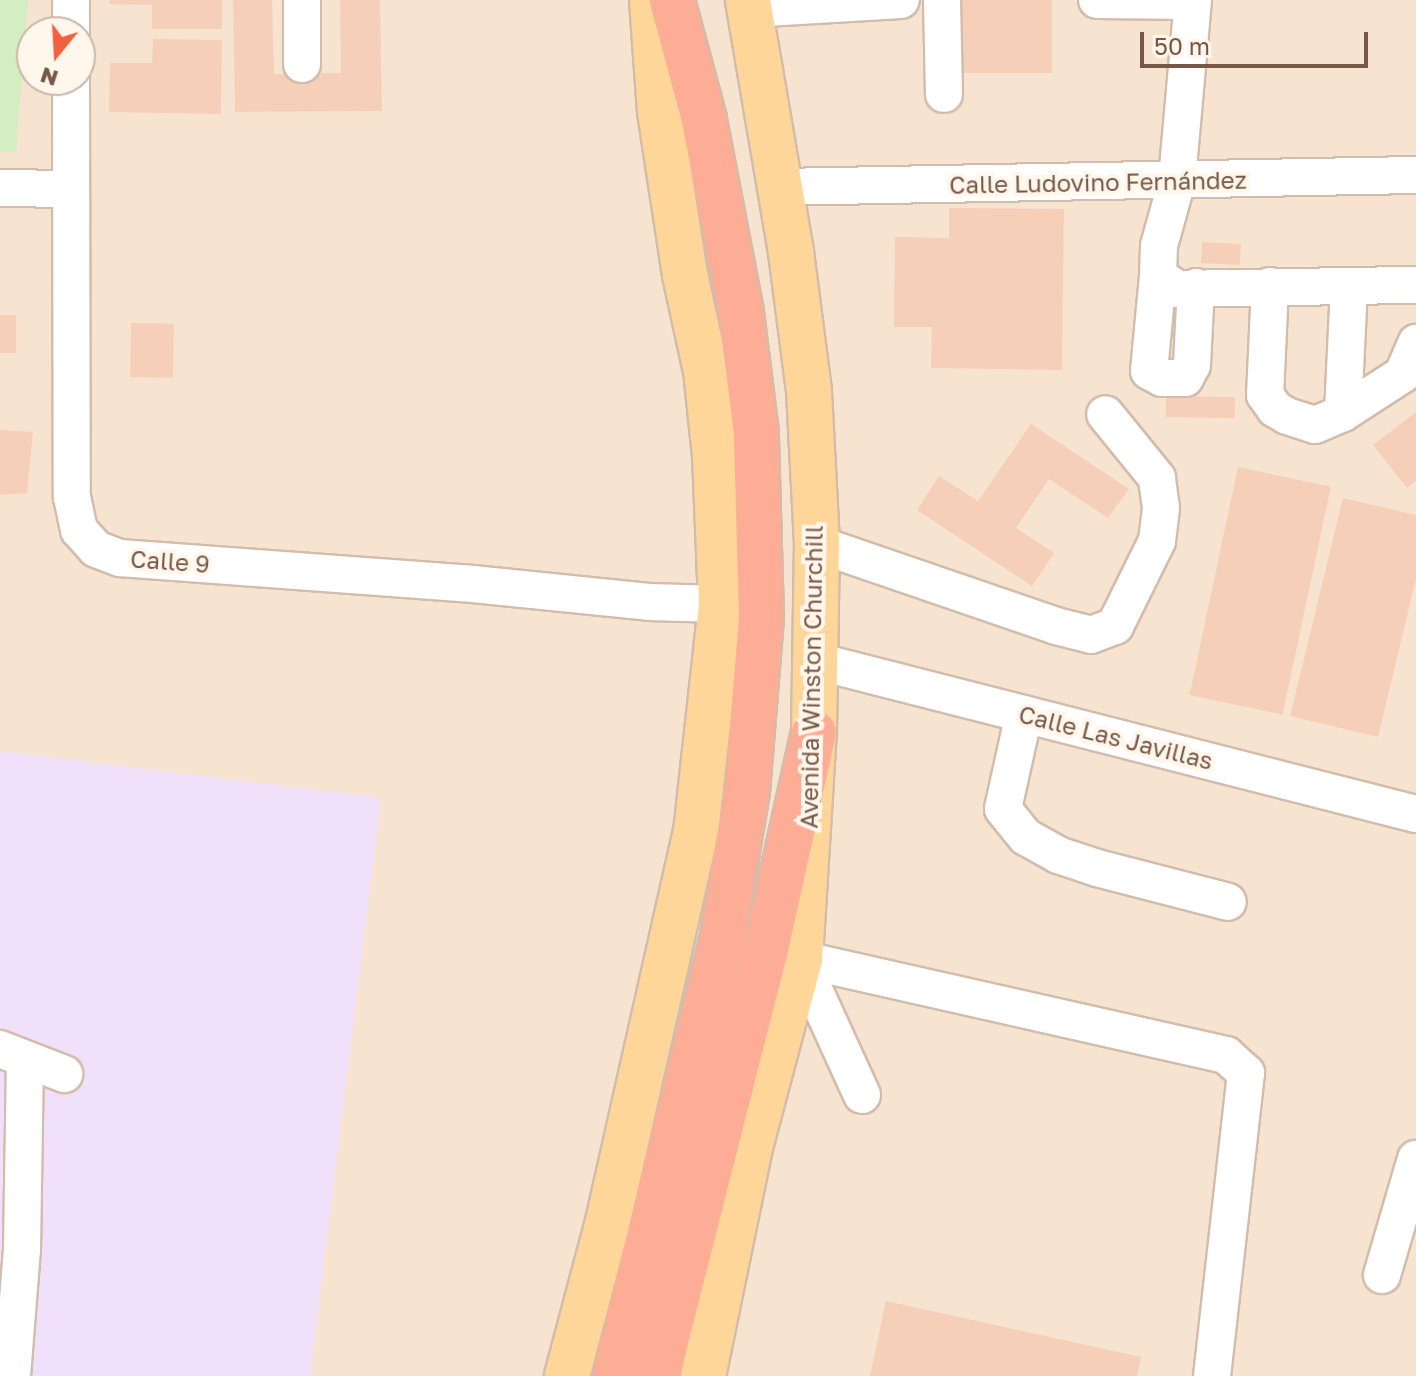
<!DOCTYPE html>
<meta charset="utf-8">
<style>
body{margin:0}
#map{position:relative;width:1416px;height:1376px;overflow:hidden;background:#fef3e4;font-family:"Golos Text",sans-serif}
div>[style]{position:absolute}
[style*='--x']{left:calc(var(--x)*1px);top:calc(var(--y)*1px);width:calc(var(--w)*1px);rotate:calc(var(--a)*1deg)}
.residential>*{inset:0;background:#f6e4d1}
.education>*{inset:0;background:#f0e0fa;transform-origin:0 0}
.green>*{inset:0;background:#d4edc1}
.building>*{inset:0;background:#f6cfb9;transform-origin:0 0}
.roads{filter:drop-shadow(2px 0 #d3bcab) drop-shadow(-2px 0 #d3bcab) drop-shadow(0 2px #d3bcab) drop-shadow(0 -2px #d3bcab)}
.minor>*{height:36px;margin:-18px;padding:0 18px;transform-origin:18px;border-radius:18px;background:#fff}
.major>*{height:44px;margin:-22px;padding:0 22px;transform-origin:22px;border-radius:22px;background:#ffd69a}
.highway>*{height:44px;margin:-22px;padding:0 22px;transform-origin:22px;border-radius:22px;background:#fdad96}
span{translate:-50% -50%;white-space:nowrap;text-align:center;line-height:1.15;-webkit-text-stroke:8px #fff7ec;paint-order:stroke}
.street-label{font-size:24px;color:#795747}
.north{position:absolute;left:16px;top:16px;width:80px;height:80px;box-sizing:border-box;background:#fff7ec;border:2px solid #c9b7aa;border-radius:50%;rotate:198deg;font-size:22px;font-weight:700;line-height:32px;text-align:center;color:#795747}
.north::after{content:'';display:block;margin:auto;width:28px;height:36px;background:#f2613f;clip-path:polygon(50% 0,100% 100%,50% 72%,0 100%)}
.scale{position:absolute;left:1140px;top:32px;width:228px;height:36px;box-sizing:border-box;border:4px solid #795747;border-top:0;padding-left:10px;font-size:24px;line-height:28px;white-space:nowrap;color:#795747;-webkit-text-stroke:6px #fff7ec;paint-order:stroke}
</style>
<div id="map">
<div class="residential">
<div style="clip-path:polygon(evenodd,0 0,1416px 0,1416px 1376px,0 1376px,0 0,32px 32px,80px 32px,80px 80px,32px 80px,32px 32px)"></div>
</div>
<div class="education">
<div style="left:0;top:751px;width:384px;height:625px;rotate:7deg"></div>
</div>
<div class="green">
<div style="clip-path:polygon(0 0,28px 0,16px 152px,0 152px)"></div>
</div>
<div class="building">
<div style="clip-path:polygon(110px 0,222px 0,222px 29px,152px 29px,152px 5px,109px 4px)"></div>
<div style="clip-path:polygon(233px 0,272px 0,274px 74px,341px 73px,340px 0,380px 0,382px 111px,235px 112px)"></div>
<div style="left:953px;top:0;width:99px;height:73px"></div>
<div style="clip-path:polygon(153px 39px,222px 40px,221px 114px,109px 112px,110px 63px,152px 63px)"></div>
<div style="clip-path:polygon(949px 208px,1064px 209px,1062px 370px,931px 368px,932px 327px,894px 327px,895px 237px,949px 238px)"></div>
<div style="left:1202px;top:242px;width:39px;height:21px;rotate:3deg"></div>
<div style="left:0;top:315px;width:16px;height:38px"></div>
<div style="left:131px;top:323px;width:43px;height:54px;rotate:1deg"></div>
<div style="left:1166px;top:396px;width:69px;height:21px;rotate:1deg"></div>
<div style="clip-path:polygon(1416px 412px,1416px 481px,1407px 488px,1373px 445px)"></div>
<div style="clip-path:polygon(1031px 424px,1129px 489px,1108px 518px,1049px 479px,1016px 528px,1054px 553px,1032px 586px,917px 510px,939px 476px,978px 501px)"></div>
<div style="clip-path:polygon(0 430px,33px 432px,27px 493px,0 495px)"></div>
<div style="left:1238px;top:467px;width:95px;height:233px;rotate:12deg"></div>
<div style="clip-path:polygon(1343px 498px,1416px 515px,1416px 579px,1378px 737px,1290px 716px)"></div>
<div style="clip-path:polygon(886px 1301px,1141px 1357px,1137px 1376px,870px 1376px)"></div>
</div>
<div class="roads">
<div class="minor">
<div style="--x:942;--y:0;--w:94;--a:88.8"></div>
<div style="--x:1097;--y:0;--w:96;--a:0.6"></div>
<div style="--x:1193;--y:0;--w:182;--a:95.1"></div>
<div style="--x:1177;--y:181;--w:67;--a:105.5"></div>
<div style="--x:1159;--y:246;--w:30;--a:92"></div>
<div style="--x:1158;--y:276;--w:23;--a:34"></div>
<div style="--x:1177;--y:289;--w:239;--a:-1"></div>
<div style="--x:749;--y:9;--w:152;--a:-3.4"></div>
<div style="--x:71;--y:32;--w:32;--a:-90"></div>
<div style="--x:302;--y:64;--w:64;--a:-90"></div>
<div style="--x:71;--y:80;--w:417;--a:89.9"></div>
<div style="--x:72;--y:497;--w:34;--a:78"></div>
<div style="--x:79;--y:530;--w:25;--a:48"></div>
<div style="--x:96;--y:549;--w:26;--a:21"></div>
<div style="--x:120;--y:558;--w:344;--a:4.2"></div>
<div style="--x:463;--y:583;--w:187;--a:5.8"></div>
<div style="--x:649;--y:602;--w:72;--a:1.6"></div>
<div style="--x:779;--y:187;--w:637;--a:-1.08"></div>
<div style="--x:0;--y:188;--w:70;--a:0.8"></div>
<div style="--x:1158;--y:276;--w:95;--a:95.4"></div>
<div style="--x:1149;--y:371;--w:15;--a:28"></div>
<div style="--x:1162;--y:378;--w:23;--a:0"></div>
<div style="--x:1185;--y:378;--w:15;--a:-62"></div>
<div style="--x:1192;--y:365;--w:78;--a:-87.1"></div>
<div style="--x:1270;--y:286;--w:109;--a:92.6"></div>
<div style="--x:1265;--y:395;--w:17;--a:54"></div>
<div style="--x:1275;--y:409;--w:14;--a:30"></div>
<div style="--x:1287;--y:416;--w:29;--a:18"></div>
<div style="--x:1315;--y:425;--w:30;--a:-23"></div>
<div style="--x:1343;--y:413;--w:72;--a:-33"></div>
<div style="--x:1403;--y:374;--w:34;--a:-67"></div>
<div style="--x:1343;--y:413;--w:127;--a:-87.3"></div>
<div style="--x:817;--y:544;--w:253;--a:18.9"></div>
<div style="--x:1056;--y:626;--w:36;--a:14"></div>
<div style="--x:1091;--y:635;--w:26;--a:-21"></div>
<div style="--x:1115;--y:626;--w:95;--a:-63.7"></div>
<div style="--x:1157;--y:541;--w:33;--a:-83"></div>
<div style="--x:1161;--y:508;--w:30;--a:-98"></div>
<div style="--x:1157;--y:478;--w:82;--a:-129.1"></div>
<div style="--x:816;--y:661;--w:619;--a:14.31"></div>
<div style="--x:1024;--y:714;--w:97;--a:102.5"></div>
<div style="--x:1003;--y:809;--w:36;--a:51"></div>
<div style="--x:1026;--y:837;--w:37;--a:29"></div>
<div style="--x:1058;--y:855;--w:41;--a:18.4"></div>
<div style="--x:1097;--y:868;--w:135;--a:14.5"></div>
<div style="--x:0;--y:1049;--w:69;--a:21.3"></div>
<div style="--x:862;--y:1095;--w:149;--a:-114.5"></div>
<div style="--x:800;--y:959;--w:437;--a:12.7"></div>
<div style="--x:1226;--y:1055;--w:27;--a:42"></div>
<div style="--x:1246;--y:1073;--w:305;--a:96.4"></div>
<div style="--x:1382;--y:1275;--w:121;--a:-73.7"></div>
<div style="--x:12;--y:1376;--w:127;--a:-85.5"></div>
<div style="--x:22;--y:1249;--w:189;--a:-89.1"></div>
</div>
<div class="major">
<div style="--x:567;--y:1376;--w:155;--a:-75.1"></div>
<div style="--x:607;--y:1226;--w:404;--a:-77.3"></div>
<div style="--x:696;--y:832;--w:229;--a:-83.7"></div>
<div style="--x:721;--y:604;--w:148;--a:-92.3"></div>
<div style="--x:715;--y:456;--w:85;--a:-96"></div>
<div style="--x:706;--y:371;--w:98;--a:-102.3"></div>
<div style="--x:685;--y:275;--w:165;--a:-98.7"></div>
<div style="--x:660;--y:112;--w:112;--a:-94.1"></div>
<div style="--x:703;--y:1376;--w:234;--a:-78.4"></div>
<div style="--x:750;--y:1147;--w:195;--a:-75.1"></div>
<div style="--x:800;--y:959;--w:227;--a:-86.5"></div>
<div style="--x:814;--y:732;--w:188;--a:-89.1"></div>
<div style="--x:817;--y:544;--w:153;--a:-93"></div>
<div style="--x:809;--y:391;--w:140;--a:-97.4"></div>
<div style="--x:791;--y:252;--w:256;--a:-99.7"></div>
</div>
<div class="highway">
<div style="--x:615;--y:1376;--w:454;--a:-76.2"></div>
<div style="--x:723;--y:935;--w:145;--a:-80.5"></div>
<div style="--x:747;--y:792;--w:176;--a:-85.4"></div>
<div style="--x:761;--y:617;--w:184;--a:-91.6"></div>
<div style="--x:756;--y:433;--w:122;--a:-97.1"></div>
<div style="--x:741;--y:312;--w:197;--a:-100.9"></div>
<div style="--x:704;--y:119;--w:123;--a:-105.1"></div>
<div style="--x:657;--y:1376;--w:437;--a:-75.7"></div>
<div style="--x:765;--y:953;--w:226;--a:-77.5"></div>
</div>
</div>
<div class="street-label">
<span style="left:1098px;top:182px;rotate:-1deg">Calle Ludovino Fernández</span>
<span style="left:170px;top:561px;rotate:4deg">Calle 9</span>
<span style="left:811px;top:677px;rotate:-89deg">Avenida Winston Churchill</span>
<span style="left:1116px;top:737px;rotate:14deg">Calle Las Javillas</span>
</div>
<div class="north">N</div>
<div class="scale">50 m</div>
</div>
